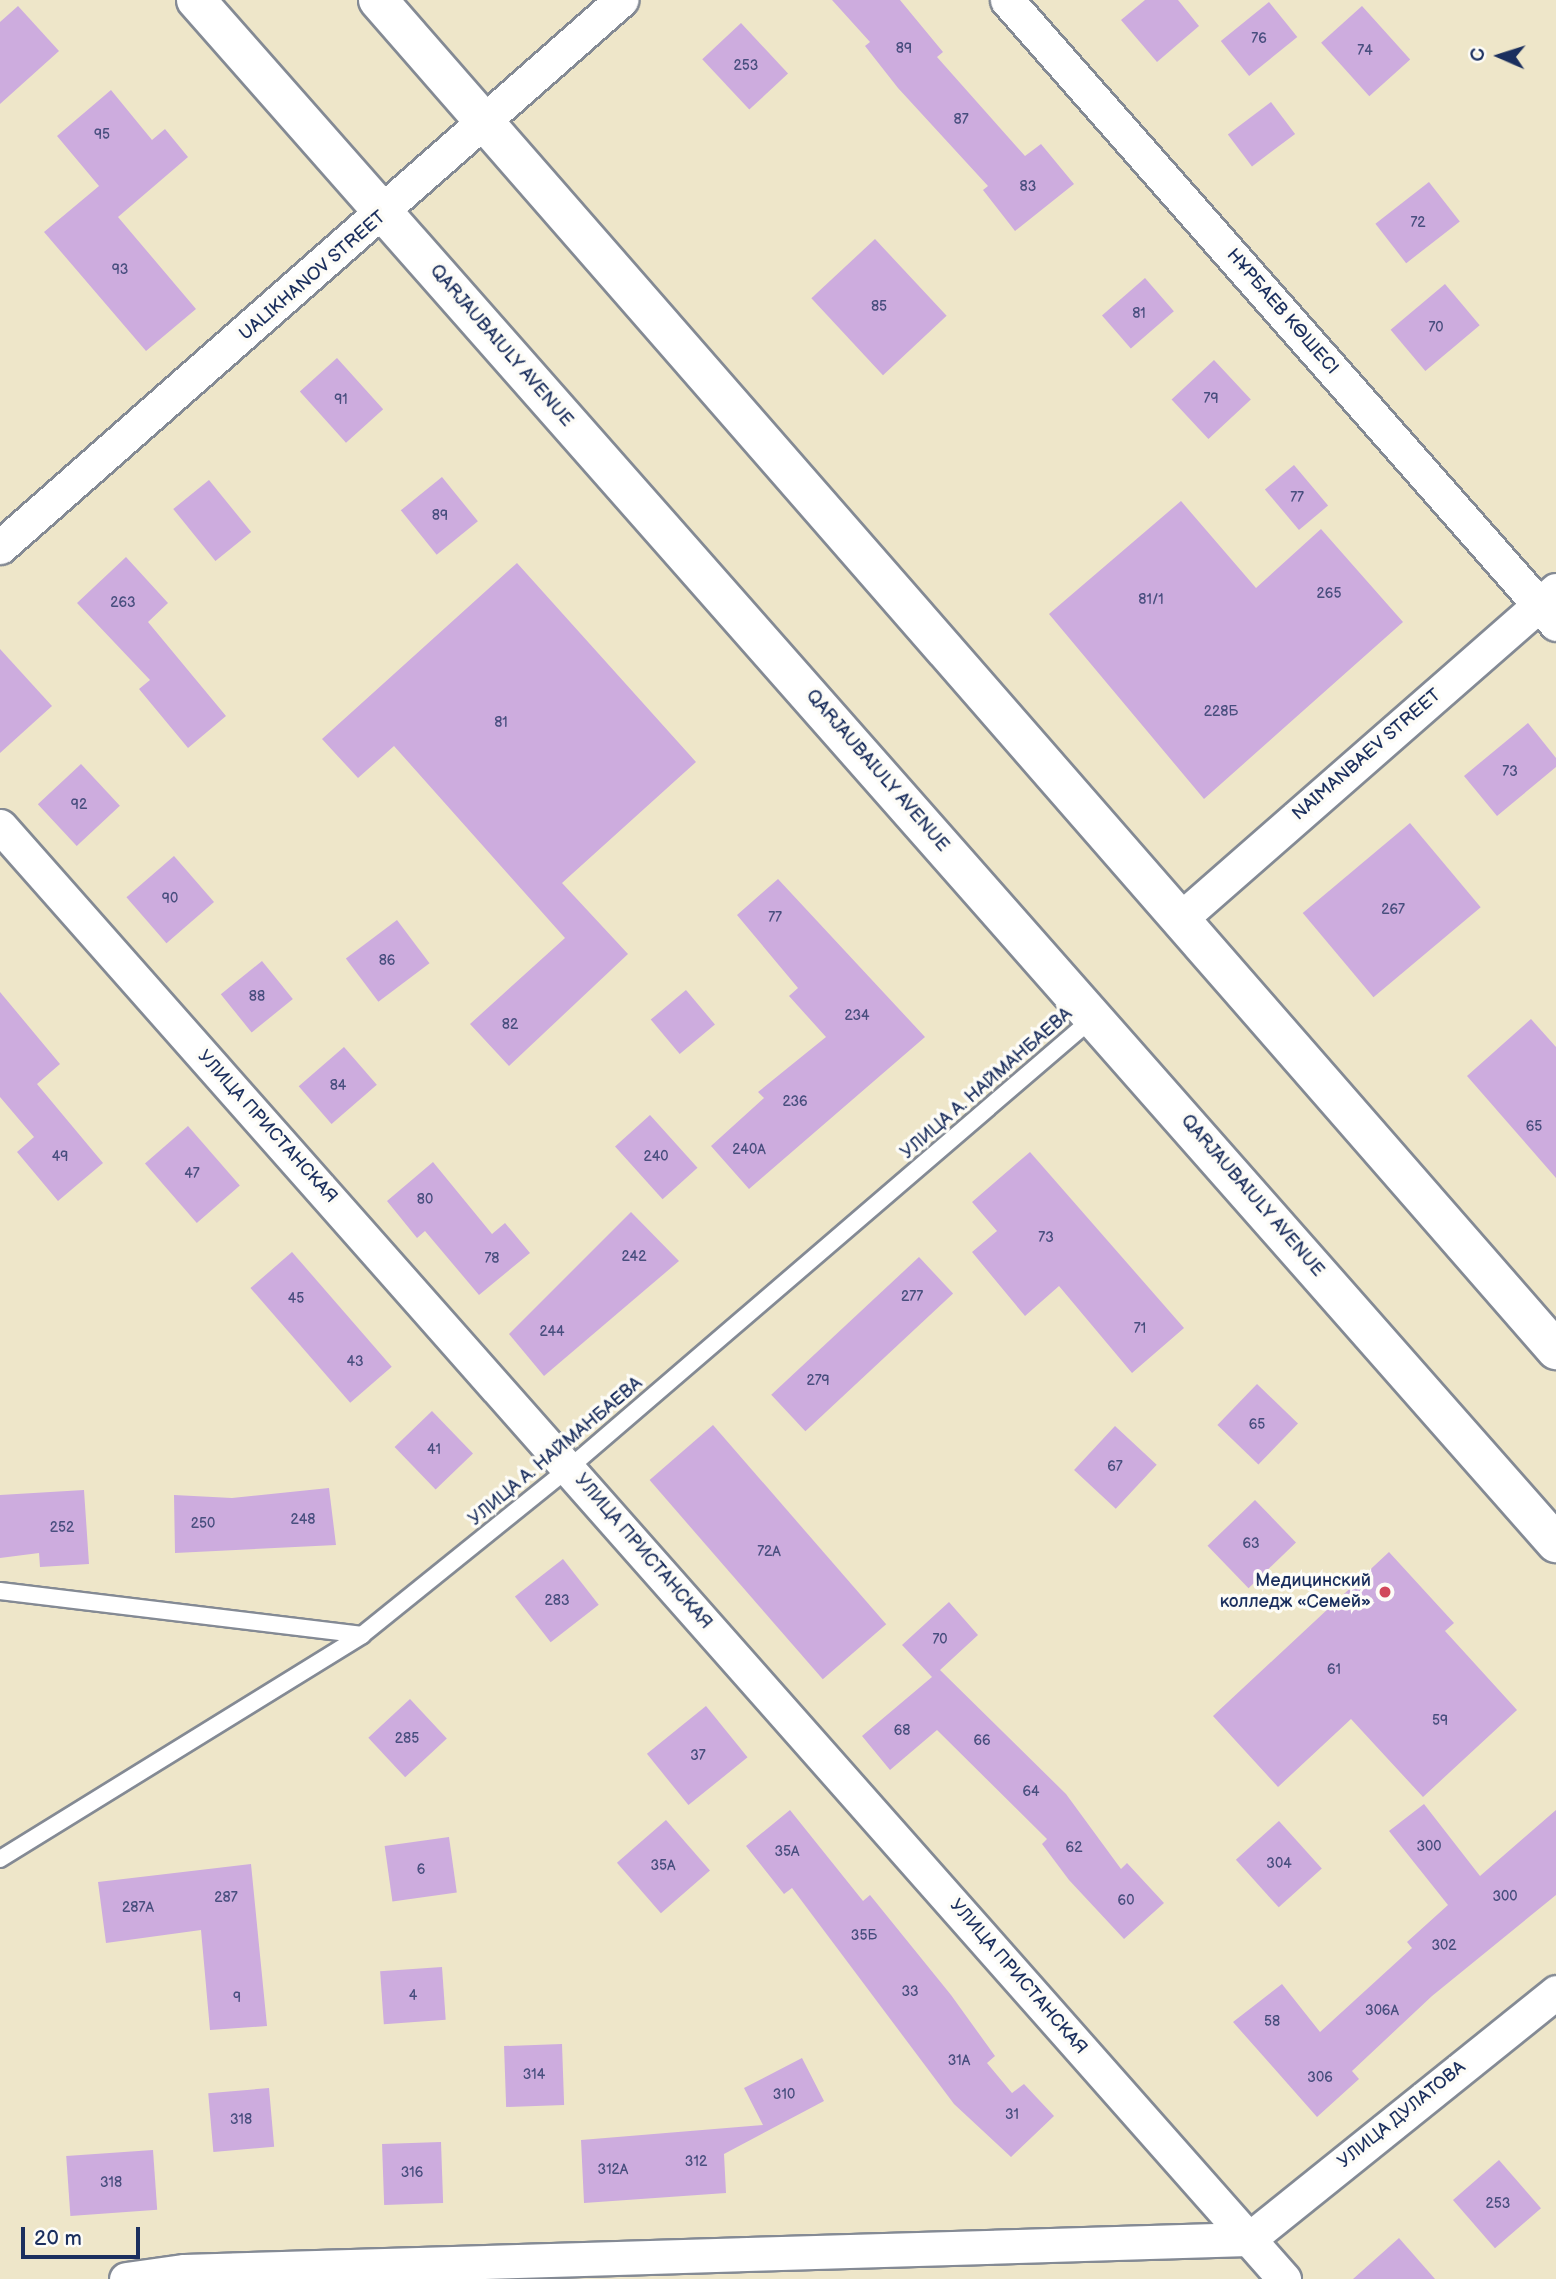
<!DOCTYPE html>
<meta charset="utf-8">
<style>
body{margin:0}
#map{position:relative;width:1556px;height:2279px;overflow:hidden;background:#eee6c9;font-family:"Balsamiq Sans",sans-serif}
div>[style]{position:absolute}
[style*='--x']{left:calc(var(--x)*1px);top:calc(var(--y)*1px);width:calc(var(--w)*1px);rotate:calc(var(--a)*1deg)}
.building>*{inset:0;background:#cdacde;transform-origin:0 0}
.roads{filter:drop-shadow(2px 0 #848a94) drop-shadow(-2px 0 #848a94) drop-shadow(0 2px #848a94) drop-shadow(0 -2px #848a94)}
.lane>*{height:16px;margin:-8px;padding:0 8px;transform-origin:8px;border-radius:8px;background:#fff}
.street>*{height:33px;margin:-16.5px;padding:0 16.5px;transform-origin:16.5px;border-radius:16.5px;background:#fff}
.highway>*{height:38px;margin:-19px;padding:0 19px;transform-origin:19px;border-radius:19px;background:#fff}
.dots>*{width:19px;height:19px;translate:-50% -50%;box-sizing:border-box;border:4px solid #fdfcf7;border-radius:50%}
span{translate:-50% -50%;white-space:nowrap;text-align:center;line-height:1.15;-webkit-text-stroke:7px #fdfcf7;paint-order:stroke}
.number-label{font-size:14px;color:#484e7e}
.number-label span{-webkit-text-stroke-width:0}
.street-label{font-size:18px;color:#1b2f5e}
.poi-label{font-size:18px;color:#1b2f5e}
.right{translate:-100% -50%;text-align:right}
.north{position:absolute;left:1465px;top:21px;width:70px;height:70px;-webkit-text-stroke:5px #fdfcf7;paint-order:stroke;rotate:273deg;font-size:19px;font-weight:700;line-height:28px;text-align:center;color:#1b2f5e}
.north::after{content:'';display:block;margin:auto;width:24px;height:32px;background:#1b2f5e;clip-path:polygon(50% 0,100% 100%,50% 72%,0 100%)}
.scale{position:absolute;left:21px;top:2227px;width:119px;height:32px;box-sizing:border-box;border:4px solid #1b2f5e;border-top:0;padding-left:9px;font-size:21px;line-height:24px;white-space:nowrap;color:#1b2f5e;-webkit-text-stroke:5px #fdfcf7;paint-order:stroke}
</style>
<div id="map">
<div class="building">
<div style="clip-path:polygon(832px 0,900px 0,943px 52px,937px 57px,1025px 156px,1041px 144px,1074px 184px,1015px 231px,983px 190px,988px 186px,898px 88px,865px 46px,870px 42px)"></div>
<div style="clip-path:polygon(1145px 0,1178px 0,1199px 26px,1157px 62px,1121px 20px)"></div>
<div style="left:1269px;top:2px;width:45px;height:62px;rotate:51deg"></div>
<div style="clip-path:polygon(18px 6px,59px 51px,0 104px,0 22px)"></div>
<div style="left:1362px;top:6px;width:72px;height:55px;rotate:48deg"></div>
<div style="left:741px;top:23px;width:69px;height:53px;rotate:47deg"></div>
<div style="clip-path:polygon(111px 90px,152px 140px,165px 129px,188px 157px,118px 217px,196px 309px,146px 351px,44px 232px,99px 186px,57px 136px)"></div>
<div style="left:1271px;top:102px;width:40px;height:54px;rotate:53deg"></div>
<div style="left:1429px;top:182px;width:50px;height:68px;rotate:52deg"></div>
<div style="left:875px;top:239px;width:105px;height:87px;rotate:47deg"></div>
<div style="left:1145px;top:278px;width:44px;height:57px;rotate:49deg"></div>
<div style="left:1445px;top:284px;width:54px;height:71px;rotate:50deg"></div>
<div style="left:337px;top:358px;width:69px;height:50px;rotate:48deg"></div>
<div style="left:1214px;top:360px;width:54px;height:58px;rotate:47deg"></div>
<div style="left:1294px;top:465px;width:53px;height:38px;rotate:50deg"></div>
<div style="left:442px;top:477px;width:57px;height:53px;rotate:51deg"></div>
<div style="left:209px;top:480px;width:67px;height:46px;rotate:51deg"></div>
<div style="clip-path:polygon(1181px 501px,1256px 588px,1321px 529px,1403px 622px,1204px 799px,1049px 614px)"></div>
<div style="clip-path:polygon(126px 557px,168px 603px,148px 622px,226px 716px,188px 748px,139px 689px,150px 680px,77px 603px)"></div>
<div style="clip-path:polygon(517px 563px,696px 762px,562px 883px,628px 954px,509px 1066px,470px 1024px,565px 938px,394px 746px,358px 778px,322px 739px)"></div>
<div style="clip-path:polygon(0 649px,52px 706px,0 753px)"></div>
<div style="clip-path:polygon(1528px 723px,1556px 758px,1556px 767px,1497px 816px,1464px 776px)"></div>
<div style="left:81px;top:764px;width:57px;height:59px;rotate:47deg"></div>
<div style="left:1410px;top:823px;width:110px;height:140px;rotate:50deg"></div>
<div style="left:174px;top:856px;width:61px;height:63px;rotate:49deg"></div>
<div style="clip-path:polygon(778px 879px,925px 1037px,749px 1189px,711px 1146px,764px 1098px,758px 1092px,826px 1037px,789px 996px,798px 988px,737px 915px)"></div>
<div style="left:397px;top:920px;width:54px;height:64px;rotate:53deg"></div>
<div style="left:262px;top:961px;width:49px;height:53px;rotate:51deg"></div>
<div style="left:686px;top:990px;width:45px;height:46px;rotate:50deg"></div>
<div style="clip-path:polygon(0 992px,60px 1064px,37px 1084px,103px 1163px,58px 1201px,17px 1152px,34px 1137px,0 1097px)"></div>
<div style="clip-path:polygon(1531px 1019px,1556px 1047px,1556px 1178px,1467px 1076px)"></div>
<div style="left:344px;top:1047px;width:50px;height:60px;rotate:49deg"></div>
<div style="left:650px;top:1115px;width:71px;height:47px;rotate:48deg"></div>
<div style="left:188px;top:1126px;width:79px;height:57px;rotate:49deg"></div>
<div style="clip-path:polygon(1030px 1152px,1184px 1328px,1132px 1373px,1059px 1286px,1025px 1316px,972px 1252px,997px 1231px,972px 1202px)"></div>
<div style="clip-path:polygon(433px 1162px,492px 1234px,505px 1223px,530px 1253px,479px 1295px,425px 1231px,417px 1238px,387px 1201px)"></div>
<div style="clip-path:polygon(631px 1212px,679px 1261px,544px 1376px,509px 1334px)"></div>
<div style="left:292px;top:1252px;width:152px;height:55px;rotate:49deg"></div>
<div style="left:919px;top:1257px;width:50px;height:202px;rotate:47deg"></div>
<div style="left:1257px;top:1384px;width:57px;height:57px;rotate:44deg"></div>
<div style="left:432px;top:1411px;width:59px;height:52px;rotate:46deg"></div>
<div style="left:713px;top:1425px;width:264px;height:84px;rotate:49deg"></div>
<div style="left:1115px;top:1426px;width:57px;height:60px;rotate:43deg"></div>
<div style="clip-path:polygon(329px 1488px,336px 1545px,175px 1553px,174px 1495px,232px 1498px)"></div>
<div style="clip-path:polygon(84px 1490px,89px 1564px,40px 1567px,39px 1553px,0 1558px,0 1495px)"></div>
<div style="left:1255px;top:1500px;width:59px;height:66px;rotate:46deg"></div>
<div style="clip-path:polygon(1389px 1552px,1454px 1623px,1445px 1631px,1517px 1710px,1423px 1797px,1351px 1719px,1278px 1787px,1213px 1716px)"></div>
<div style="left:563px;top:1559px;width:58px;height:61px;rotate:52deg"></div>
<div style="clip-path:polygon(949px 1602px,978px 1635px,940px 1670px,1066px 1794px,1121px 1869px,1127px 1863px,1164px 1903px,1124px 1939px,1069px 1880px,1042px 1844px,1047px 1839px,937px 1730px,890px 1770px,862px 1736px,932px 1677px,902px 1645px)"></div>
<div style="left:410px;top:1699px;width:54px;height:57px;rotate:47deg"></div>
<div style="left:706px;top:1706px;width:66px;height:76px;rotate:51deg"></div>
<div style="clip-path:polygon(1424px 1804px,1480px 1876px,1556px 1810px,1556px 1895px,1432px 1996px,1352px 2071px,1359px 2079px,1317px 2117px,1233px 2022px,1282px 1984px,1320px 2032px,1412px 1948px,1407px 1942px,1448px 1905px,1389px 1831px)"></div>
<div style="clip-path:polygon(790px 1810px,863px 1901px,870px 1895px,951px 1995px,995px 2056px,987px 2063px,1012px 2093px,1024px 2084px,1054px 2116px,1011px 2157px,954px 2104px,792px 1888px,784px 1894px,746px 1846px)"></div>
<div style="left:666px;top:1820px;width:67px;height:65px;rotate:49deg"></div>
<div style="left:1279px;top:1821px;width:64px;height:58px;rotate:48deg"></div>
<div style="left:449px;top:1837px;width:56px;height:65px;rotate:82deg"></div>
<div style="clip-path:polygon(251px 1864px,267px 2026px,210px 2030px,201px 1930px,106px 1943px,98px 1882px)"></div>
<div style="left:442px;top:1967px;width:53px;height:62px;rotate:86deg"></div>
<div style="left:562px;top:2044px;width:61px;height:58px;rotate:88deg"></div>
<div style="clip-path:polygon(802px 2058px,824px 2101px,724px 2154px,726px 2193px,584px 2203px,581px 2140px,763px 2125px,744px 2088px)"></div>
<div style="left:269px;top:2088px;width:59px;height:61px;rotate:85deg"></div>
<div style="left:441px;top:2142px;width:61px;height:59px;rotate:88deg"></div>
<div style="left:153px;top:2150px;width:60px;height:87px;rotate:86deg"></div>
<div style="left:1499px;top:2160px;width:64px;height:61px;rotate:49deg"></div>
<div style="clip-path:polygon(1399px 2238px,1435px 2279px,1353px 2279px)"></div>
</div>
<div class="roads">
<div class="lane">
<div style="--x:0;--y:1591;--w:365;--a:6.9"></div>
<div style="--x:0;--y:1859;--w:426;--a:-31.7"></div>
<div style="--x:362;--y:1635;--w:266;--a:-38.9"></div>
<div style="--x:569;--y:1468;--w:692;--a:-40.66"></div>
</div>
<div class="street">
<div style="--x:1007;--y:0;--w:831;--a:48.66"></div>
<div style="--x:0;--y:547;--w:828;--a:-41.37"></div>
<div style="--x:0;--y:826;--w:1939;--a:48.53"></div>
<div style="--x:1179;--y:920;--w:501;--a:-41.2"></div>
<div style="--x:126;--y:2279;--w:59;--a:-7.9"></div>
<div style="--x:184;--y:2271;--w:1065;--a:-1.72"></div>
<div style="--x:1249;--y:2239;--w:394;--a:-38.8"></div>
</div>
<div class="highway">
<div style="--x:196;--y:0;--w:2057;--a:48.61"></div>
<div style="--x:378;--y:0;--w:1792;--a:48.89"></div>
</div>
</div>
<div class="dots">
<div style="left:1385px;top:1592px;background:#d1495b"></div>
</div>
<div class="number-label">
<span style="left:1259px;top:39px">76</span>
<span style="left:904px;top:49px">89</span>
<span style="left:1365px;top:51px">74</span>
<span style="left:746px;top:66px">253</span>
<span style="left:961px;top:120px">87</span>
<span style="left:102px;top:135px">95</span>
<span style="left:1028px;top:187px">83</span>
<span style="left:1418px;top:223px">72</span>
<span style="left:120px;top:270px">93</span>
<span style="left:879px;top:307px">85</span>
<span style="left:1139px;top:314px">81</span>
<span style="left:1436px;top:328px">70</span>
<span style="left:1211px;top:399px">79</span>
<span style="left:341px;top:400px">91</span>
<span style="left:1297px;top:498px">77</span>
<span style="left:440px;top:516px">89</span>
<span style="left:1329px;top:594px">265</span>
<span style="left:1151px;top:600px">81/1</span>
<span style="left:123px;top:603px">263</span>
<span style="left:1221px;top:712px">228Б</span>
<span style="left:501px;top:723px">81</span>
<span style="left:1510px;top:772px">73</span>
<span style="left:79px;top:805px">92</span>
<span style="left:170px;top:899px">90</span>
<span style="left:1393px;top:910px">267</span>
<span style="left:775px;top:918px">77</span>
<span style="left:387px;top:961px">86</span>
<span style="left:257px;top:997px">88</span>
<span style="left:857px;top:1016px">234</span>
<span style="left:510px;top:1025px">82</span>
<span style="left:338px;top:1086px">84</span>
<span style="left:795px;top:1102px">236</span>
<span style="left:1534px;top:1127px">65</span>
<span style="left:749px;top:1150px">240A</span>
<span style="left:60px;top:1157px">49</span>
<span style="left:656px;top:1157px">240</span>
<span style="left:192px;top:1174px">47</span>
<span style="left:425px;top:1200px">80</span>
<span style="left:1046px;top:1238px">73</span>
<span style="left:634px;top:1257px">242</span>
<span style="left:492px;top:1259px">78</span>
<span style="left:912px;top:1297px">277</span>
<span style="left:296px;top:1299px">45</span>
<span style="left:1140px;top:1329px">71</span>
<span style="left:552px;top:1332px">244</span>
<span style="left:355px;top:1362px">43</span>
<span style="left:818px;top:1381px">279</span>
<span style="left:1257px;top:1425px">65</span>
<span style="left:434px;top:1450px">41</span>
<span style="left:1115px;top:1467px">67</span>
<span style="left:303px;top:1520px">248</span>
<span style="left:203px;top:1524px">250</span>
<span style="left:62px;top:1528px">252</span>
<span style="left:1251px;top:1544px">63</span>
<span style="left:769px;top:1552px">72A</span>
<span style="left:557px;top:1601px">283</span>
<span style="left:940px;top:1640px">70</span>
<span style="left:1334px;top:1670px">61</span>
<span style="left:1440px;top:1721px">59</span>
<span style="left:902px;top:1731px">68</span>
<span style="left:407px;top:1739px">285</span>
<span style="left:982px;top:1741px">66</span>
<span style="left:698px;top:1756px">37</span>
<span style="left:1031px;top:1792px">64</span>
<span style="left:1429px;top:1847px">300</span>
<span style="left:1074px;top:1848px">62</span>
<span style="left:787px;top:1852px">35А</span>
<span style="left:1279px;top:1864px">304</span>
<span style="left:663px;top:1866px">35A</span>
<span style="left:421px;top:1870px">6</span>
<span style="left:1505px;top:1897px">300</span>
<span style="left:226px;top:1898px">287</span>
<span style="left:1126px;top:1901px">60</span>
<span style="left:138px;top:1908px">287А</span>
<span style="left:864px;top:1936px">35Б</span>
<span style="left:1444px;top:1946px">302</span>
<span style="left:910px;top:1992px">33</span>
<span style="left:413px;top:1996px">4</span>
<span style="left:237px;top:1998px">9</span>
<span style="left:1382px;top:2011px">306A</span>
<span style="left:1272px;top:2022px">58</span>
<span style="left:959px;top:2061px">31A</span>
<span style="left:534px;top:2075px">314</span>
<span style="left:1320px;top:2078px">306</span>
<span style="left:784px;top:2095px">310</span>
<span style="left:1012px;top:2115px">31</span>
<span style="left:241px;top:2120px">318</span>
<span style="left:696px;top:2162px">312</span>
<span style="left:613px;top:2170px">312A</span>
<span style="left:412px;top:2173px">316</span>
<span style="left:111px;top:2183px">318</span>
<span style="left:1498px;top:2204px">253</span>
</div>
<div class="street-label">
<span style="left:313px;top:276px;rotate:-41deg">UALIKHANOV STREET</span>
<span style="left:1282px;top:312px;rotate:49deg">НҰРБАЕВ КӨШЕСІ</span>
<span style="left:501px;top:346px;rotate:49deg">QARJAUBAIULY AVENUE</span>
<span style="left:1367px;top:755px;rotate:-41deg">NAIMANBAEV STREET</span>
<span style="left:877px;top:771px;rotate:49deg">QARJAUBAIULY AVENUE</span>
<span style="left:987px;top:1084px;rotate:-41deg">УЛИЦА А. НАЙМАНБАЕВА</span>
<span style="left:267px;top:1127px;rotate:48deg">УЛИЦА ПРИСТАНСКАЯ</span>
<span style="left:1252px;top:1196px;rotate:49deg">QARJAUBAIULY AVENUE</span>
<span style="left:556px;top:1452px;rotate:-40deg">УЛИЦА А. НАЙМАНБАЕВА</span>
<span style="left:643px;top:1552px;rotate:49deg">УЛИЦА ПРИСТАНСКАЯ</span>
<span style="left:1018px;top:1977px;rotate:49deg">УЛИЦА ПРИСТАНСКАЯ</span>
<span style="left:1402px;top:2115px;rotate:-39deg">УЛИЦА ДУЛАТОВА</span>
</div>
<div class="poi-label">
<span class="right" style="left:1371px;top:1592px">Медицинский<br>колледж «Семей»</span>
</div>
<div class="north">С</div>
<div class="scale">20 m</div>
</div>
